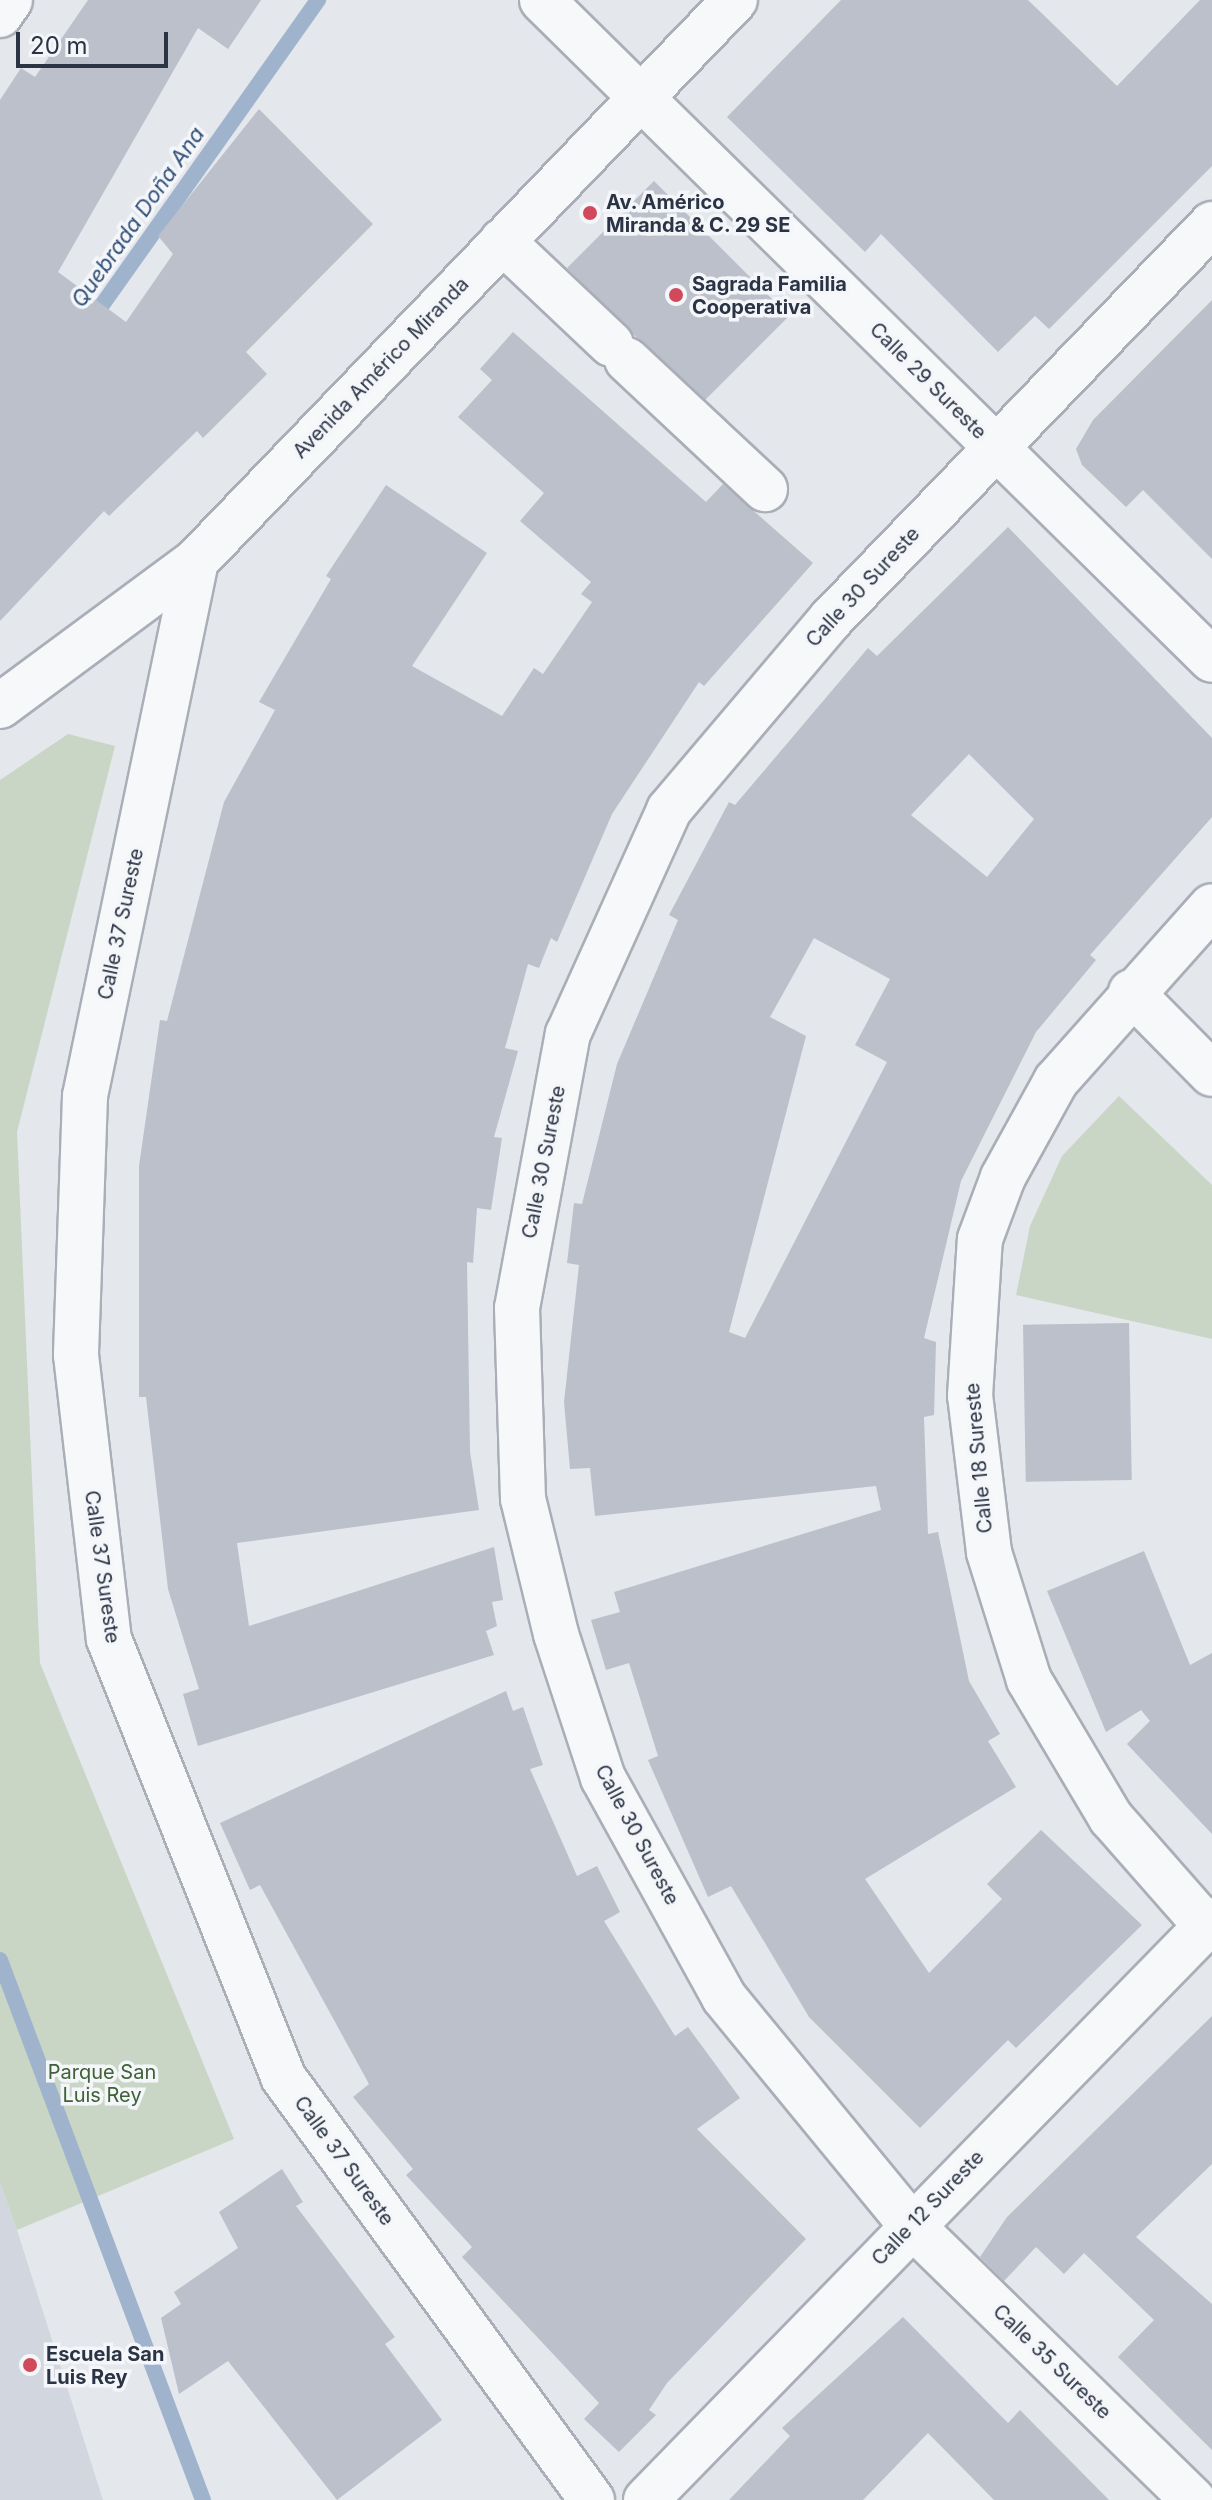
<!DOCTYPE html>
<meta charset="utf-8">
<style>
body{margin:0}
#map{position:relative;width:1212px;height:2500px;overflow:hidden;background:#e4e7ec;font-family:Inter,sans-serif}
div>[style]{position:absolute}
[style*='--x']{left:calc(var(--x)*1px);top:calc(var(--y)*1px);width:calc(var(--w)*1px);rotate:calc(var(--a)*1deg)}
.built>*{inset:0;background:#d2d6de}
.green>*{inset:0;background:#c9d6c5}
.stream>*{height:16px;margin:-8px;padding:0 8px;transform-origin:8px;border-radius:8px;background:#9fb4cc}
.building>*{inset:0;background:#bbc0ca;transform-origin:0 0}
.roads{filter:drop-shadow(2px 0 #a9aeb7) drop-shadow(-2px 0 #a9aeb7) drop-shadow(0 2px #a9aeb7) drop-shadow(0 -2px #a9aeb7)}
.minor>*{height:44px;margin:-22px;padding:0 22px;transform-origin:22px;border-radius:22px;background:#f7f8fa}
.dots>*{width:22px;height:22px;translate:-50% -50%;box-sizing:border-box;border:4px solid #f4f6f9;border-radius:50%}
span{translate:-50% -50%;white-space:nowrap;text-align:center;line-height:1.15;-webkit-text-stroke:7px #f4f6f9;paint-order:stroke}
.poi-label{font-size:20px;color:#2b3445;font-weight:700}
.left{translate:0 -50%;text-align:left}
.street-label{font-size:20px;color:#2b3445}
.park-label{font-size:20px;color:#3f6138}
.water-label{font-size:22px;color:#34527a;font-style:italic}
.scale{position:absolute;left:16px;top:32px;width:152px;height:36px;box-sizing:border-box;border:4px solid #2b3445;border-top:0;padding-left:10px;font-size:24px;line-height:28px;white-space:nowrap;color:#2b3445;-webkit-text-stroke:6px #f4f6f9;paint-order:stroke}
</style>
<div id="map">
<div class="built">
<div style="clip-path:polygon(0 2182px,17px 2230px,103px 2500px,0 2500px)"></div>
</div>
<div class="green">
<div style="clip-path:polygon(68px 734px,115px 746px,17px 1132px,40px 1663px,234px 2139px,17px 2230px,0 2182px,0 780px)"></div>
<div style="clip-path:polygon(1119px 1096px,1212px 1185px,1212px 1339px,1016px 1295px,1030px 1226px,1062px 1156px)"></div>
</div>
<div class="stream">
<div style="--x:90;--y:322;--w:395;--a:-54.7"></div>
<div style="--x:0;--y:1960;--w:577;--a:69.4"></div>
</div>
<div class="building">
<div style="clip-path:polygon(88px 0,261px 0,228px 49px,198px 28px,58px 272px,126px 322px,173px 254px,158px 236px,259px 109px,373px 224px,246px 352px,267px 374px,203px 438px,197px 431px,109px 516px,104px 511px,0 621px,0 100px,21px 68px,35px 77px)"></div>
<div style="clip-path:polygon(841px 0,1028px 0,1117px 86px,1200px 0,1212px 0,1212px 166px,1049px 329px,1035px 316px,998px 352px,881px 234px,865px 252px,727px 117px)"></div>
<div style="left:654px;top:181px;width:191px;height:123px;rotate:45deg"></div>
<div style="clip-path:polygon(1212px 300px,1212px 559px,1143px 490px,1126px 507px,1082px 465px,1076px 449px,1093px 420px)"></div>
<div style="clip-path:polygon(513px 332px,706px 502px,723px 484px,813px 563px,704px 686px,699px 682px,612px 814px,557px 942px,551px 938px,539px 968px,528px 964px,505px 1048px,518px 1051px,494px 1137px,502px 1138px,491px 1210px,477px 1208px,473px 1263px,467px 1262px,470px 1452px,479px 1510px,237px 1543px,249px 1626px,494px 1547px,503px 1600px,492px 1602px,497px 1626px,486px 1631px,494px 1655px,198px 1746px,183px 1694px,199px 1689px,168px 1589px,146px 1397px,139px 1397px,139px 1166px,160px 1020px,167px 1021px,224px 802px,275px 710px,259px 702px,331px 579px,326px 576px,386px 485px,487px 553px,412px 666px,502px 716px,534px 668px,543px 674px,592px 602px,581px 594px,591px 582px,520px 521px,544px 493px,458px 417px,492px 380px,480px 369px)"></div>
<div style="clip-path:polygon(evenodd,1008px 527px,1212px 738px,1212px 817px,1090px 955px,1096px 960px,1036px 1032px,961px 1181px,924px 1338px,936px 1342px,934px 1415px,924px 1417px,928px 1534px,938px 1532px,969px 1681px,1000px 1734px,988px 1741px,1016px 1787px,865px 1879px,929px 1973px,1002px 1899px,987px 1884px,1041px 1830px,1142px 1925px,1016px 2048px,1008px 2040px,920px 2128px,809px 2017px,731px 1886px,708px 1897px,648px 1760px,658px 1756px,629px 1663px,606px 1670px,591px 1620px,620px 1612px,614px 1592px,881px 1510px,876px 1486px,595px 1516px,590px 1468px,570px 1469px,564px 1402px,579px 1265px,567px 1263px,574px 1203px,582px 1204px,617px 1064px,678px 920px,669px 915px,729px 802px,735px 805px,868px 648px,877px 656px,1008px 527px,969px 754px,1034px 819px,987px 877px,911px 815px,969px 754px,1008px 527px,814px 938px,890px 979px,855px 1045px,887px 1062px,745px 1338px,729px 1332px,806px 1036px,770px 1017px,814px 938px)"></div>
<div style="left:1129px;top:1323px;width:157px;height:106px;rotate:89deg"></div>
<div style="clip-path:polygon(1144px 1551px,1190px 1665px,1212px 1653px,1212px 1834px,1127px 1744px,1150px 1721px,1141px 1710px,1106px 1732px,1047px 1591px)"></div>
<div style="clip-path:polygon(506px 1691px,513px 1711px,523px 1707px,543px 1765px,530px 1769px,577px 1876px,597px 1866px,620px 1912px,604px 1921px,675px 2036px,688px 2027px,740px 2098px,697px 2129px,806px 2239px,667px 2383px,649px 2410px,656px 2415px,619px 2452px,584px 2419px,599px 2403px,462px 2257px,472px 2247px,406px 2175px,413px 2169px,353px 2097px,369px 2084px,260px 1885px,250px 1890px,220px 1823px)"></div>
<div style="clip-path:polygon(1212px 2016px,1212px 2164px,1136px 2237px,1212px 2304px,1212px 2450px,1118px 2357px,1154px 2320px,1084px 2253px,1064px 2274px,1036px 2247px,1004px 2281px,980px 2257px,1007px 2217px)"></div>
<div style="clip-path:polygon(282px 2169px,303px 2202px,296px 2206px,395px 2337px,385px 2344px,442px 2420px,337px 2500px,228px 2361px,179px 2394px,161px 2318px,181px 2304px,174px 2292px,238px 2248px,219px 2212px)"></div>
<div style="clip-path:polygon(903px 2317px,1008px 2423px,1020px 2410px,1109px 2500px,994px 2500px,928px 2433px,863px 2500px,729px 2500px,790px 2436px,782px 2428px)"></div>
</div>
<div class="roads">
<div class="minor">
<div style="--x:542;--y:0;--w:940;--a:44.57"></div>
<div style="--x:0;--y:15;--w:18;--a:-56"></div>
<div style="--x:502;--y:241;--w:150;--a:43.4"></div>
<div style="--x:627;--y:360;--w:189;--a:43.1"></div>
<div style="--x:196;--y:561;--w:546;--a:101.72"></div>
<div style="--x:85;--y:1096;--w:259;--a:92"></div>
<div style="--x:76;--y:1355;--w:286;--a:83.4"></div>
<div style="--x:109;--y:1639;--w:471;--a:68.3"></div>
<div style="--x:283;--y:2077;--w:524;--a:53.85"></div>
<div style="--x:0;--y:706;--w:244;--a:-36.5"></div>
<div style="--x:196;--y:561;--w:778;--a:-46.15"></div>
<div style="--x:1131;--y:992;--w:115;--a:45.4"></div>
<div style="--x:1206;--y:1926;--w:144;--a:-131.3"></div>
<div style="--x:1111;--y:1818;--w:161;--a:-120.7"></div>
<div style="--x:1029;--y:1680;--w:134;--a:-107.4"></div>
<div style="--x:989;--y:1552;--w:157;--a:-96.9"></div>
<div style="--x:970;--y:1396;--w:157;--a:-86.4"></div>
<div style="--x:980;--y:1239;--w:66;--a:-69.6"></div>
<div style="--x:1003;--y:1177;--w:110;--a:-61.1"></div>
<div style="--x:1056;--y:1081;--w:234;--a:-48.3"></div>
<div style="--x:646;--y:2500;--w:810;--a:-45.7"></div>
<div style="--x:1193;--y:2500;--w:394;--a:-135.7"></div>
<div style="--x:911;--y:2225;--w:295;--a:-129.4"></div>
<div style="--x:724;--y:1997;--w:250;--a:-118.9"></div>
<div style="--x:603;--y:1778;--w:151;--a:-108.1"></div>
<div style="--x:556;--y:1634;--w:139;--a:-103.7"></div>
<div style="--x:523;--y:1499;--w:191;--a:-91.8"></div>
<div style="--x:517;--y:1308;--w:279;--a:-79.5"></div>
<div style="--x:568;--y:1034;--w:246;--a:-65.7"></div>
<div style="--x:669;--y:810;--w:250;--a:-49.7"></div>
<div style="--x:831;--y:619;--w:549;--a:-46.03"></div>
</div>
</div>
<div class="dots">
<div style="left:590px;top:213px;background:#d1495b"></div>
<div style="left:676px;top:295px;background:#d1495b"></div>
<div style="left:30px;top:2365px;background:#d1495b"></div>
</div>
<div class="poi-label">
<span class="left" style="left:606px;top:214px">Av. Américo<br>Miranda &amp; C. 29 SE</span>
<span class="left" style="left:692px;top:296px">Sagrada Familia<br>Cooperativa</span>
<span class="left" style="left:46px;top:2366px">Escuela San<br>Luis Rey</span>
</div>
<div class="street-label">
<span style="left:381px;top:368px;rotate:-46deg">Avenida Américo Miranda</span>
<span style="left:928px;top:381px;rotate:45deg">Calle 29 Sureste</span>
<span style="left:863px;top:587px;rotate:-47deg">Calle 30 Sureste</span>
<span style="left:121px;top:924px;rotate:-78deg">Calle 37 Sureste</span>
<span style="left:544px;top:1162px;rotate:-79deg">Calle 30 Sureste</span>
<span style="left:979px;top:1458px;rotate:-95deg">Calle 18 Sureste</span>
<span style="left:102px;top:1567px;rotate:82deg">Calle 37 Sureste</span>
<span style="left:637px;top:1835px;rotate:62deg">Calle 30 Sureste</span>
<span style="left:344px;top:2161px;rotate:54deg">Calle 37 Sureste</span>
<span style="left:928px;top:2208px;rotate:-46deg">Calle 12 Sureste</span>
<span style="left:1052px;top:2362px;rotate:44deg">Calle 35 Sureste</span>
</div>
<div class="park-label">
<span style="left:102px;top:2084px">Parque San<br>Luis Rey</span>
</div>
<div class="water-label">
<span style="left:138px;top:217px;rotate:-55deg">Quebrada Doña Ana</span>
</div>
<div class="scale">20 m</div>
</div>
